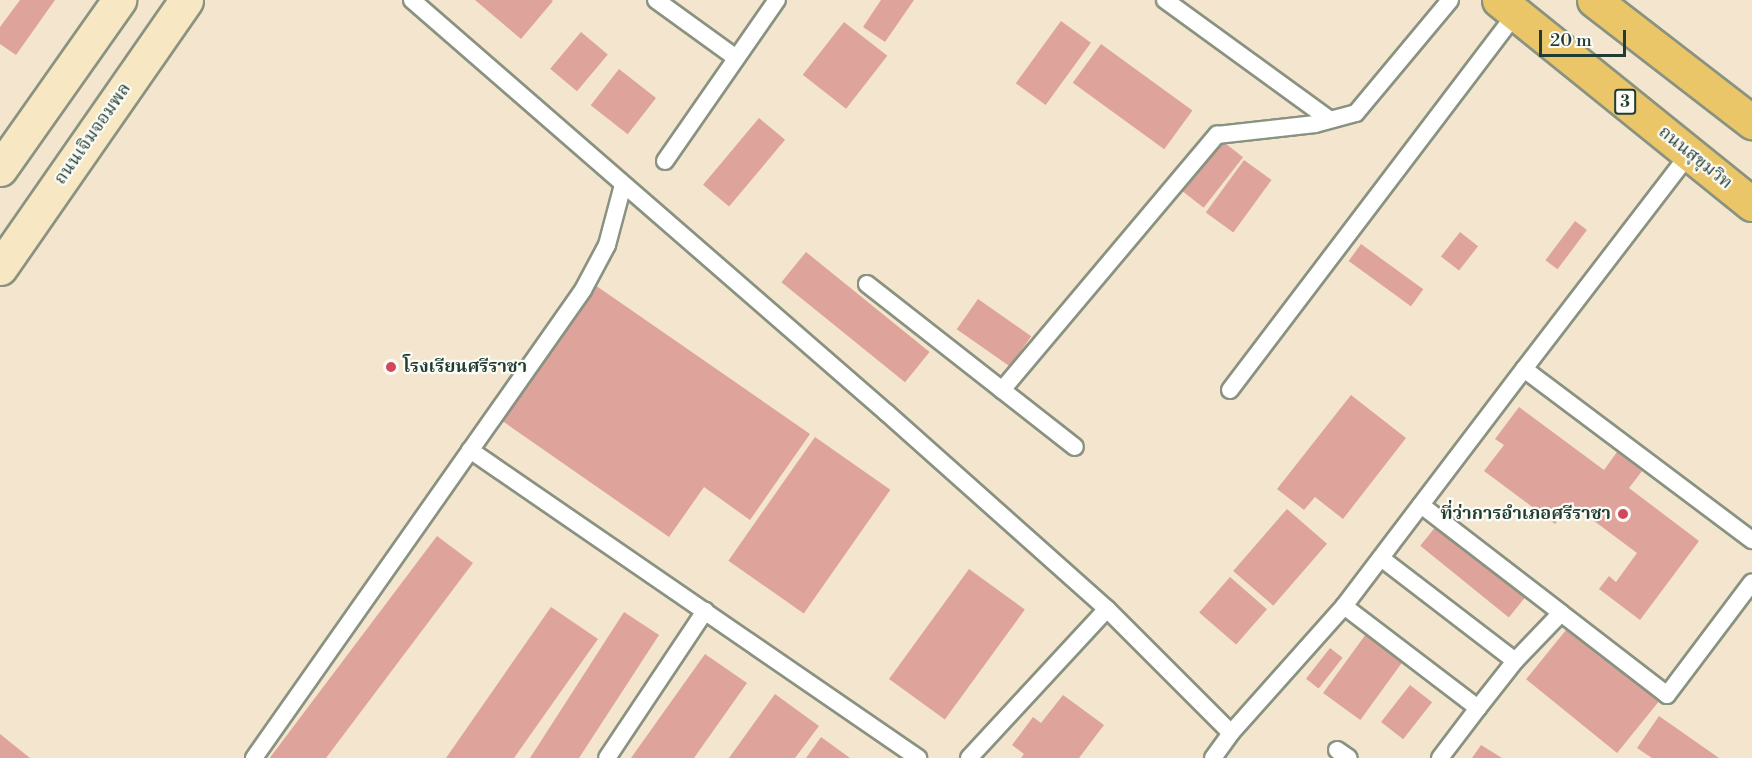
<!DOCTYPE html>
<meta charset="utf-8">
<style>
body{margin:0}
#map{position:relative;width:1752px;height:758px;overflow:hidden;background:#f4e6ce;font-family:"Libre Bodoni","Noto Serif Thai",serif}
div>[style]{position:absolute}
[style*='--x']{left:calc(var(--x)*1px);top:calc(var(--y)*1px);width:calc(var(--w)*1px);rotate:calc(var(--a)*1deg)}
.building>*{inset:0;background:#dea39b;transform-origin:0 0}
.roads{filter:drop-shadow(2px 0 #8a9281) drop-shadow(-2px 0 #8a9281) drop-shadow(0 2px #8a9281) drop-shadow(0 -2px #8a9281)}
.service>*{height:16px;margin:-8px;padding:0 8px;transform-origin:8px;border-radius:8px;background:#fff}
.secondary>*{height:33px;margin:-16.5px;padding:0 16.5px;transform-origin:16.5px;border-radius:16.5px;background:#f7e8c3}
.trunk>*{height:33px;margin:-16.5px;padding:0 16.5px;transform-origin:16.5px;border-radius:16.5px;background:#ebc669}
.dots>*{width:16px;height:16px;translate:-50% -50%;box-sizing:border-box;border:3px solid #fdfcf7;border-radius:50%}
span{translate:-50% -50%;white-space:nowrap;text-align:center;line-height:1.15;-webkit-text-stroke:4.5px #fdfcf7;paint-order:stroke}
.shield-label span{padding:2px 4px;background:#fdfcf7;border:2px solid;border-radius:4px;-webkit-text-stroke-width:0}
.shield-label{font-size:16px;color:#1f3d34;font-weight:700}
.street-label{font-size:18px;color:#1f3d34}
.poi-label{font-size:18px;color:#1f3d34;font-weight:700}
.left{translate:0 -50%;text-align:left}
.right{translate:-100% -50%;text-align:right}
.scale{position:absolute;left:1539px;top:30px;width:87px;height:27px;box-sizing:border-box;border:3px solid #1f3d34;border-top:0;padding-left:8px;font-size:18px;line-height:21px;white-space:nowrap;color:#1f3d34;-webkit-text-stroke:4px #fdfcf7;paint-order:stroke}
</style>
<div id="map">
<div class="building">
<div style="clip-path:polygon(20px 0,55px 0,16px 55px,0 44px,0 27px)"></div>
<div style="clip-path:polygon(475px 0,551px 0,553px 1px,521px 39px)"></div>
<div style="clip-path:polygon(881px 0,914px 0,885px 42px,863px 27px)"></div>
<div style="left:1061px;top:21px;width:37px;height:77px;rotate:36deg"></div>
<div style="left:844px;top:22px;width:55px;height:67px;rotate:38deg"></div>
<div style="left:581px;top:32px;width:35px;height:48px;rotate:40deg"></div>
<div style="left:1101px;top:44px;width:113px;height:48px;rotate:36deg"></div>
<div style="left:619px;top:69px;width:47px;height:46px;rotate:38deg"></div>
<div style="left:759px;top:118px;width:34px;height:87px;rotate:40deg"></div>
<div style="left:1221px;top:140px;width:28px;height:64px;rotate:38deg"></div>
<div style="left:1244px;top:160px;width:34px;height:65px;rotate:36deg"></div>
<div style="left:1575px;top:221px;width:15px;height:49px;rotate:37deg"></div>
<div style="left:1460px;top:232px;width:23px;height:31px;rotate:38deg"></div>
<div style="left:1361px;top:244px;width:77px;height:21px;rotate:36deg"></div>
<div style="left:806px;top:252px;width:159px;height:39px;rotate:39deg"></div>
<div style="clip-path:polygon(595px 285px,810px 434px,750px 520px,704px 487px,669px 537px,501px 420px)"></div>
<div style="left:978px;top:299px;width:65px;height:37px;rotate:35deg"></div>
<div style="clip-path:polygon(1351px 395px,1406px 438px,1343px 519px,1315px 497px,1304px 510px,1277px 489px)"></div>
<div style="clip-path:polygon(1519px 407px,1604px 470px,1617px 452px,1642px 471px,1629px 488px,1699px 541px,1640px 620px,1599px 589px,1609px 576px,1616px 582px,1637px 553px,1570px 503px,1555px 524px,1484px 471px,1504px 445px,1495px 439px)"></div>
<div style="left:815px;top:437px;width:92px;height:151px;rotate:35deg"></div>
<div style="left:1287px;top:509px;width:53px;height:82px;rotate:41deg"></div>
<div style="left:1441px;top:520px;width:114px;height:33px;rotate:39deg"></div>
<div style="left:437px;top:536px;width:45px;height:278px;rotate:37deg"></div>
<div style="left:969px;top:569px;width:69px;height:136px;rotate:36deg"></div>
<div style="left:1230px;top:577px;width:49px;height:47px;rotate:41deg"></div>
<div style="clip-path:polygon(551px 607px,598px 639px,514px 758px,446px 758px)"></div>
<div style="clip-path:polygon(624px 612px,659px 635px,579px 758px,530px 758px)"></div>
<div style="left:1579px;top:614px;width:117px;height:84px;rotate:39deg"></div>
<div style="left:1366px;top:634px;width:46px;height:73px;rotate:36deg"></div>
<div style="left:1330px;top:648px;width:16px;height:39px;rotate:38deg"></div>
<div style="clip-path:polygon(705px 654px,747px 683px,694px 758px,631px 758px)"></div>
<div style="left:1410px;top:685px;width:28px;height:47px;rotate:38deg"></div>
<div style="clip-path:polygon(775px 694px,819px 726px,795px 758px,729px 758px)"></div>
<div style="clip-path:polygon(1063px 695px,1104px 725px,1079px 758px,1021px 758px,1024px 754px,1012px 745px,1033px 717px,1041px 723px)"></div>
<div style="clip-path:polygon(1659px 716px,1719px 758px,1652px 758px,1637px 748px)"></div>
<div style="clip-path:polygon(0 734px,30px 758px,0 758px)"></div>
<div style="clip-path:polygon(821px 737px,850px 758px,806px 758px)"></div>
<div style="clip-path:polygon(1481px 745px,1502px 758px,1472px 758px)"></div>
</div>
<div class="roads">
<div class="service">
<div style="--x:412;--y:0;--w:629;--a:41.01"></div>
<div style="--x:887;--y:413;--w:295;--a:41.7"></div>
<div style="--x:1107;--y:609;--w:175;--a:45"></div>
<div style="--x:1231;--y:733;--w:170;--a:-48.3"></div>
<div style="--x:656;--y:0;--w:99;--a:35.9"></div>
<div style="--x:1165;--y:0;--w:203;--a:36"></div>
<div style="--x:1689;--y:154;--w:271;--a:127.5"></div>
<div style="--x:1524;--y:369;--w:285;--a:36.9"></div>
<div style="--x:665;--y:161;--w:196;--a:-55.2"></div>
<div style="--x:867;--y:284;--w:264;--a:38.1"></div>
<div style="--x:1524;--y:369;--w:298;--a:127.2"></div>
<div style="--x:1344;--y:606;--w:168;--a:37.3"></div>
<div style="--x:1478;--y:708;--w:60;--a:-51.8"></div>
<div style="--x:1515;--y:661;--w:66;--a:-46.2"></div>
<div style="--x:1561;--y:613;--w:134;--a:37.7"></div>
<div style="--x:1667;--y:695;--w:141;--a:-53"></div>
<div style="--x:1002;--y:390;--w:334;--a:-49.9"></div>
<div style="--x:1217;--y:135;--w:99;--a:-6.4"></div>
<div style="--x:1315;--y:124;--w:42;--a:-15"></div>
<div style="--x:1356;--y:113;--w:147;--a:-50.2"></div>
<div style="--x:1230;--y:390;--w:473;--a:-52.8"></div>
<div style="--x:470;--y:450;--w:544;--a:34.51"></div>
<div style="--x:1421;--y:505;--w:177;--a:37.6"></div>
<div style="--x:1381;--y:558;--w:169;--a:37.5"></div>
<div style="--x:1337;--y:750;--w:14;--a:34"></div>
<div style="--x:254;--y:758;--w:572;--a:-54.89"></div>
<div style="--x:583;--y:290;--w:51;--a:-61.9"></div>
<div style="--x:607;--y:245;--w:62;--a:-75.1"></div>
<div style="--x:607;--y:758;--w:177;--a:-56.3"></div>
<div style="--x:969;--y:758;--w:203;--a:-47.2"></div>
<div style="--x:1213;--y:758;--w:31;--a:-54"></div>
<div style="--x:1440;--y:758;--w:63;--a:-52.8"></div>
</div>
<div class="secondary">
<div style="--x:0;--y:169;--w:207;--a:-54.8"></div>
<div style="--x:0;--y:268;--w:326;--a:-55.2"></div>
</div>
<div class="trunk">
<div style="--x:1499;--y:0;--w:325;--a:38.9"></div>
<div style="--x:1594;--y:0;--w:200;--a:37.7"></div>
</div>
</div>
<div class="dots">
<div style="left:391px;top:367px;background:#d1495b"></div>
<div style="left:1623px;top:514px;background:#d1495b"></div>
</div>
<div class="shield-label">
<span style="left:1625px;top:102px">3</span>
</div>
<div class="street-label">
<span style="left:93px;top:134px;rotate:-55deg">ถนนเจิมจอมพล</span>
<span style="left:1695px;top:158px;rotate:39deg">ถนนสุขุมวิท</span>
</div>
<div class="poi-label">
<span class="left" style="left:403px;top:367px">โรงเรียนศรีราชา</span>
<span class="right" style="left:1611px;top:514px">ที่ว่าการอำเภอศรีราชา</span>
</div>
<div class="scale">20 m</div>
</div>
